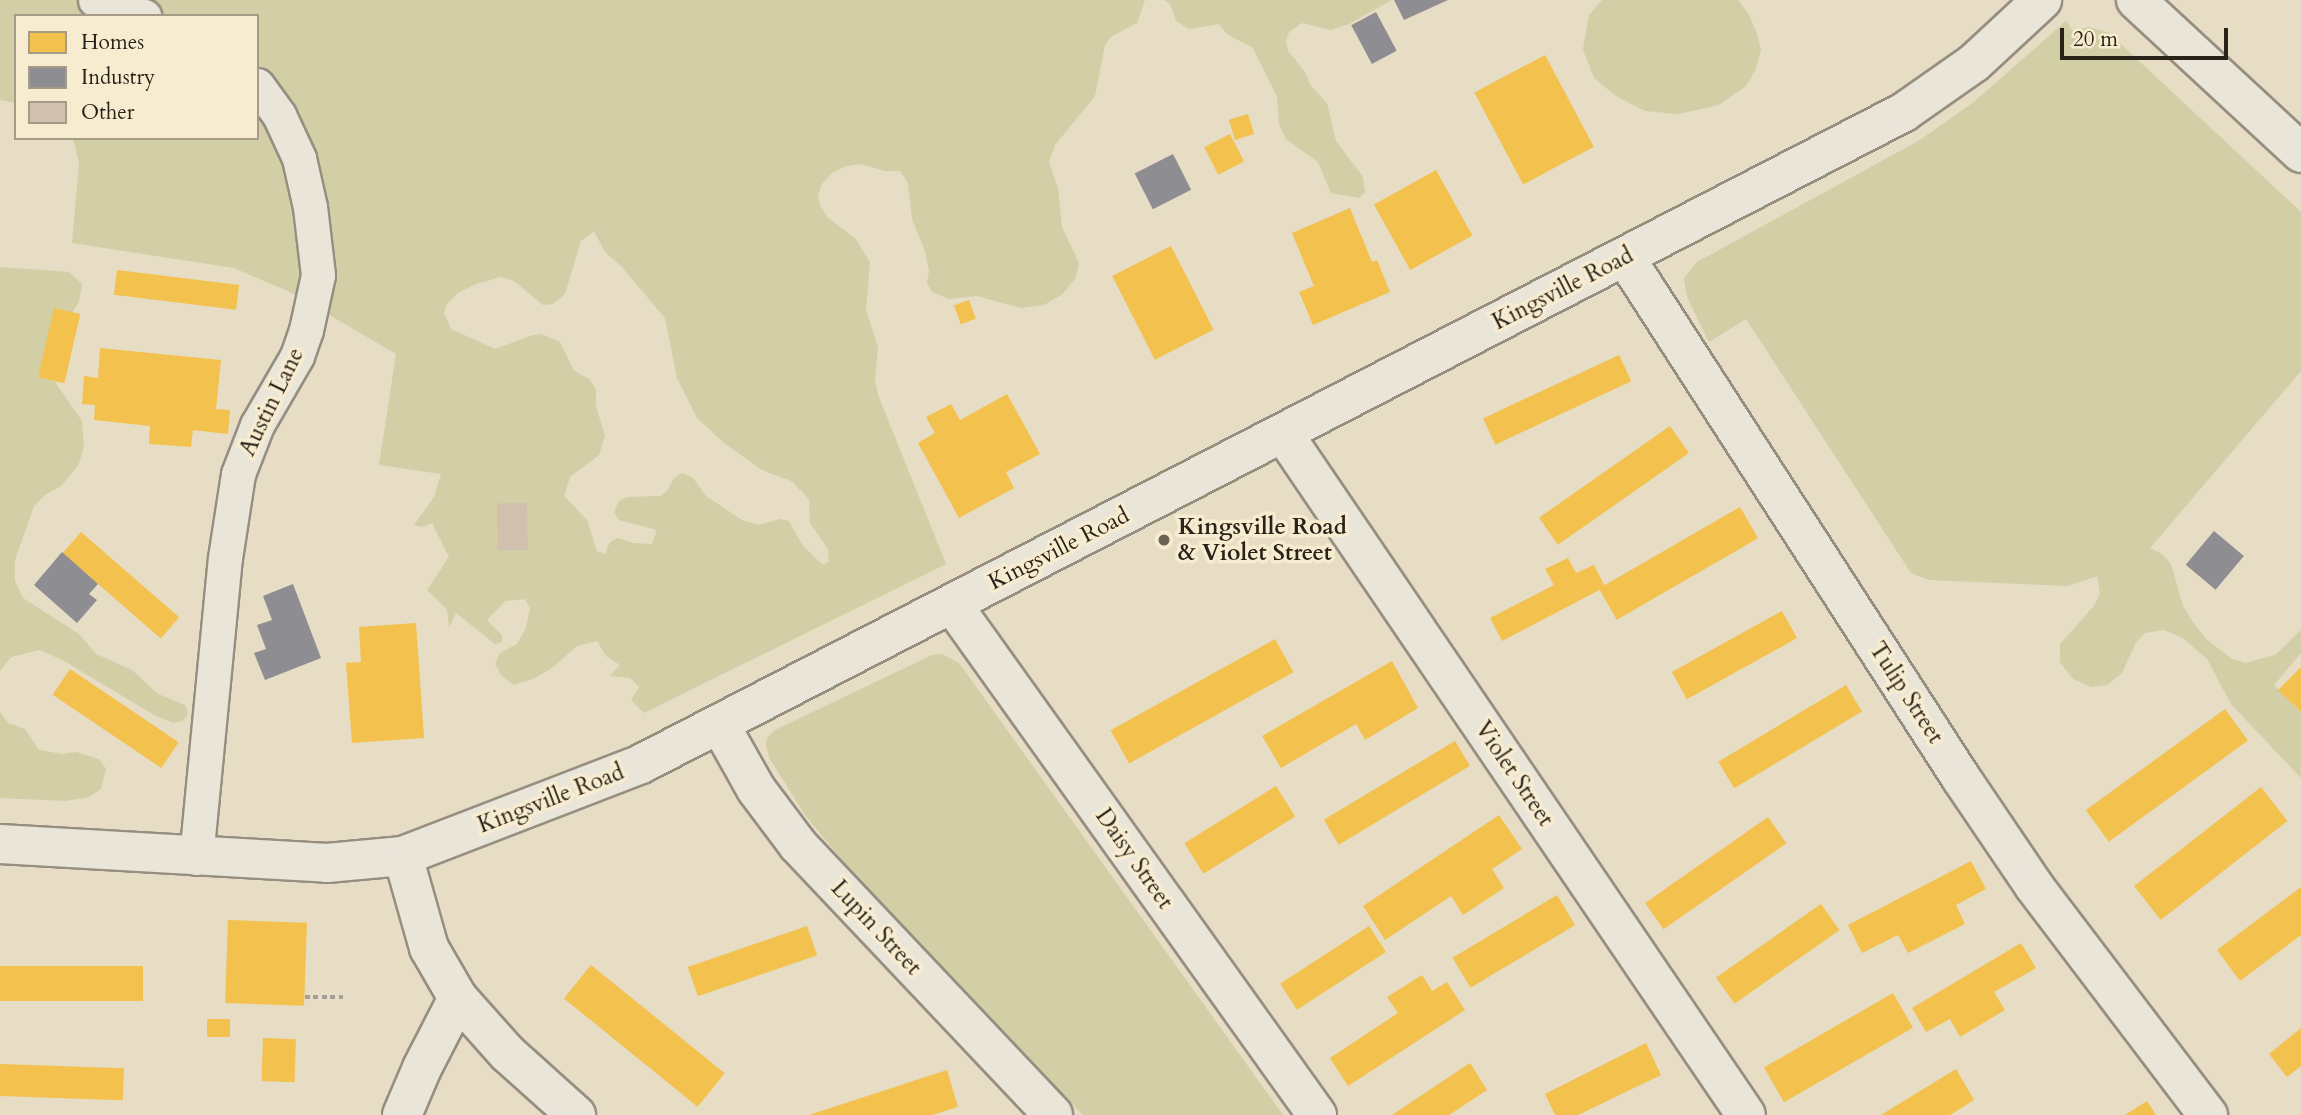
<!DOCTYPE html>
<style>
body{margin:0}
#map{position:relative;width:2301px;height:1115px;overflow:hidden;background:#e7dcc4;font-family:Cardo,serif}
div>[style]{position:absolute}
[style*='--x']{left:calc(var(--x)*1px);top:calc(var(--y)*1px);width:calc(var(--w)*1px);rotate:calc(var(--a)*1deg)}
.green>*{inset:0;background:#d2cea5}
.homes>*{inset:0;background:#f2c14e;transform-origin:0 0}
.industry>*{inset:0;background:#8d8d92;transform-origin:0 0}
.building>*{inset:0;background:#d2c0ae;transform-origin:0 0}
.path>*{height:4.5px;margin-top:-2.25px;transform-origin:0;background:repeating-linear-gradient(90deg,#a6a198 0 5px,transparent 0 8.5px)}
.roads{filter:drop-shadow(2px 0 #968e80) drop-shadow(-2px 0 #968e80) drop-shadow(0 2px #968e80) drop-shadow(0 -2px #968e80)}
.lane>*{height:33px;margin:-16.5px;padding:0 16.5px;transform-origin:16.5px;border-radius:16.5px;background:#eae5d9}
.street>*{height:38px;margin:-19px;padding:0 19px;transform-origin:19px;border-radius:19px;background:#eae5d9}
.dots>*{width:19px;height:19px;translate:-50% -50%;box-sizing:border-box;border:4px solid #f8ecd0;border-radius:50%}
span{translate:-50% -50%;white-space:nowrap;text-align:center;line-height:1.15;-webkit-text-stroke:7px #f8ecd0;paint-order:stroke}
.street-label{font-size:23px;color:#292218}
.poi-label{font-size:23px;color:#292218;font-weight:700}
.left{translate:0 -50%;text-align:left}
.legend{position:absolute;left:14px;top:14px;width:245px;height:126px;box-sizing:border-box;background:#f8ecd0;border:2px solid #a59b86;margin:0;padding:9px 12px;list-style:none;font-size:21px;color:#292218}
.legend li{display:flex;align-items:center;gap:14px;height:35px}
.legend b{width:35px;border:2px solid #a59b86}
.scale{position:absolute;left:2060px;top:28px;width:168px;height:32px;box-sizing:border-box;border:4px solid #292218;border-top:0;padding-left:9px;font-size:21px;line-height:24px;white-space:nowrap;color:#292218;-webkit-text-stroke:5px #f8ecd0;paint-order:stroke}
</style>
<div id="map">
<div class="green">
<div style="clip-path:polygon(evenodd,0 0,1145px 0,1137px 23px,1112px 36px,1105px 45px,1095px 96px,1055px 145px,1049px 162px,1058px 188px,1062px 227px,1079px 263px,1076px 277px,1063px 294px,1044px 305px,1021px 308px,977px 296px,949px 299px,932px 292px,927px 283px,929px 271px,925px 251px,912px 219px,908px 183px,900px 171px,885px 171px,860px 164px,847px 166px,833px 172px,822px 184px,818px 195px,820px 205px,828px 218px,855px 238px,870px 262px,866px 310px,878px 347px,875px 379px,878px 395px,946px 564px,644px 713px,631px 700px,639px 687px,630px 678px,610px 676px,620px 665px,606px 656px,597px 641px,577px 646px,552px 668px,535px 678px,514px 685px,502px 676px,495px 664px,500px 653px,517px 644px,526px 628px,530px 608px,525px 599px,505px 601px,487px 620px,502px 635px,502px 642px,495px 644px,456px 613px,449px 628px,447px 610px,427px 590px,449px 557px,432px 523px,422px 527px,414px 525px,434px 497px,441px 474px,379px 465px,396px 354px,292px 293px,234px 268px,72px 243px,79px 163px,73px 138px,257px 138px,257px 16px,16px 16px,16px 103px,0 100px,0 0,594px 231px,605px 252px,621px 266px,665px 318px,677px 378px,697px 418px,724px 443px,762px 470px,791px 481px,809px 499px,810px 523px,828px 549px,829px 561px,823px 565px,803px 546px,789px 521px,780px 519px,758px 525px,742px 520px,706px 496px,693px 478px,682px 473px,674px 478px,667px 491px,660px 496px,627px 497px,619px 501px,614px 512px,619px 520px,657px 530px,652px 544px,633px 543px,618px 538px,610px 542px,605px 554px,597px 551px,587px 520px,564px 496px,570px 477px,599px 455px,605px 436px,596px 406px,596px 389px,589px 379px,574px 371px,560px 342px,541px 334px,533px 335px,495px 349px,451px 329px,444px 313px,447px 304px,458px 293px,476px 284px,501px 277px,514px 281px,543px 305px,553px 304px,565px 294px,581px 241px,594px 231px)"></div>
<div style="clip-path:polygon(1164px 0,1392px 0,1349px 24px,1331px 30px,1302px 23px,1289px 32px,1286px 41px,1288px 51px,1305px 72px,1311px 86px,1327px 103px,1336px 141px,1363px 177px,1365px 192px,1359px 198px,1331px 193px,1318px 162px,1286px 139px,1279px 125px,1277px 97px,1253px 48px,1227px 34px,1219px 24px,1189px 29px,1176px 21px,1170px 4px)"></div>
<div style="clip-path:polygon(1602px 0,1738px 0,1748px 13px,1757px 34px,1761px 50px,1755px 71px,1746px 86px,1719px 105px,1678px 114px,1645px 111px,1616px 96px,1594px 78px,1583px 49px,1589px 15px)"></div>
<div style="clip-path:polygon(2066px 21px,2073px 31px,2089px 27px,2109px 33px,2301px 212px,2301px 371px,2150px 548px,2162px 554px,2171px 564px,2183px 606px,2193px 622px,2206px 639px,2232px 659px,2245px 663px,2275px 655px,2301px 630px,2301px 653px,2274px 685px,2301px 713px,2301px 778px,2231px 704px,2207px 659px,2183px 638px,2164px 630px,2145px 633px,2136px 642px,2122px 673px,2107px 685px,2091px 687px,2073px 679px,2060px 662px,2060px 644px,2094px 606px,2100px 594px,2097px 576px,2068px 586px,1929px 580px,1911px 573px,1746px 319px,1709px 342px,1687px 297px,1684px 278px,1697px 262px,1920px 140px,1975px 101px)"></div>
<div style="clip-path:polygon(0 267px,69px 272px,82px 284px,79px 302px,56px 338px,50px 363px,55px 382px,82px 421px,84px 447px,78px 466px,61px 486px,45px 495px,34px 506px,15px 560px,15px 581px,23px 598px,79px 634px,96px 654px,132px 670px,158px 694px,185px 705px,188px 715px,182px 721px,173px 723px,154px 715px,66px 662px,40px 650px,11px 657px,0 671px)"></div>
<div style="clip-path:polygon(942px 654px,959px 663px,1283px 1115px,1083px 1115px,870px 894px,805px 815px,770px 759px,766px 746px,767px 738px,775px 730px,932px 655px)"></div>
<div style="clip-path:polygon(0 712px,8px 723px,25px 729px,39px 750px,62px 754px,76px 752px,99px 759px,106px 769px,101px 789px,89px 797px,66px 801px,0 798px)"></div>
</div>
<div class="homes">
<div style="left:1545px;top:55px;width:104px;height:80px;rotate:62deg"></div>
<div style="left:1248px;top:114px;width:21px;height:20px;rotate:73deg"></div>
<div style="left:1230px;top:134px;width:31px;height:29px;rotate:63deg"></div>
<div style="left:1436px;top:170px;width:75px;height:71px;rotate:61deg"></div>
<div style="clip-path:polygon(1350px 208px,1372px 262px,1377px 260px,1390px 292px,1313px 325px,1299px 292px,1314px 286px,1292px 233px)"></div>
<div style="left:1171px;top:246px;width:94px;height:66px;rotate:63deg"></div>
<div style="left:117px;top:270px;width:123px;height:25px;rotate:7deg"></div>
<div style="left:969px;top:300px;width:20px;height:16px;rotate:70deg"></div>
<div style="left:54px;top:308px;width:27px;height:71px;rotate:13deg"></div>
<div style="clip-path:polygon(100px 348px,221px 360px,216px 409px,230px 410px,228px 434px,193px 430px,191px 447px,149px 444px,150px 426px,94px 420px,95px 405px,82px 404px,84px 376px,98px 378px)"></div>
<div style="left:1619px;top:355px;width:29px;height:150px;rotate:65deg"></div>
<div style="clip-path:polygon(1007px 394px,1040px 454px,1006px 472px,1014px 488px,959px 518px,918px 443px,935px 433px,926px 417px,951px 404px,960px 420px)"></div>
<div style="left:1670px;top:426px;width:33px;height:160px;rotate:55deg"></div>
<div style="left:1740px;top:507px;width:36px;height:163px;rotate:60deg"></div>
<div style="left:81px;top:532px;width:130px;height:28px;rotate:41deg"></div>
<div style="clip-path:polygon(1568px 558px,1576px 573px,1594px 565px,1605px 587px,1502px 641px,1490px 618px,1554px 585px,1545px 569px)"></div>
<div style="left:1782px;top:611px;width:31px;height:126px;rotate:61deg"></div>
<div style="clip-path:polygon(416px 623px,424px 738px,352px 743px,346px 663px,361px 662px,359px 627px)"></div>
<div style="left:1275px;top:639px;width:38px;height:188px;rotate:61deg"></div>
<div style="clip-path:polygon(1392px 661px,1418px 708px,1365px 740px,1356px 724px,1281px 768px,1262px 736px)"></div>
<div style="clip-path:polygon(2301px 667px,2301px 712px,2278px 690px)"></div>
<div style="left:70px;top:669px;width:131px;height:31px;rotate:34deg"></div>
<div style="left:1846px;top:685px;width:31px;height:149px;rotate:59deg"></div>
<div style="left:2225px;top:709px;width:39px;height:172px;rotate:54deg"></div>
<div style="left:1455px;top:741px;width:29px;height:153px;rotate:59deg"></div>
<div style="left:1276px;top:786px;width:36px;height:108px;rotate:58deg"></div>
<div style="left:2261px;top:787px;width:43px;height:161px;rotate:52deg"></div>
<div style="clip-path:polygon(1499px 815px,1522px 849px,1492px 869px,1504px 888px,1463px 915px,1451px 896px,1385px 940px,1363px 906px)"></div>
<div style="left:1768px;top:817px;width:32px;height:150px;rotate:55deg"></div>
<div style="clip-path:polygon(1971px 861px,1986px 889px,1956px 905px,1965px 924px,1908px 953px,1898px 935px,1862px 953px,1848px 925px)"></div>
<div style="clip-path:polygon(2301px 887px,2301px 935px,2240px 981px,2217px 950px)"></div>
<div style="left:1557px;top:895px;width:35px;height:122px;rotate:59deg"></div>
<div style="left:1821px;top:904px;width:32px;height:128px;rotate:55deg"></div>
<div style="left:228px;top:920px;width:79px;height:83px;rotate:2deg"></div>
<div style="left:807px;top:926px;width:31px;height:126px;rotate:71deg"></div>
<div style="left:1369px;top:926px;width:31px;height:106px;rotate:57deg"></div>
<div style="clip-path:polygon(2021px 943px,2036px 968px,1994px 992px,2005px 1010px,1960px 1037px,1950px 1019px,1926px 1032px,1912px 1008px)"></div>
<div style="left:591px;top:965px;width:172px;height:43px;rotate:39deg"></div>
<div style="left:143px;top:966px;width:35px;height:143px;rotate:90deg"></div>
<div style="clip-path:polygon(1422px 975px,1432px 991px,1447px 982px,1465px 1010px,1348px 1086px,1330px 1058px,1398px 1013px,1387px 997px)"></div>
<div style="left:1893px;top:993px;width:40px;height:149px;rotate:60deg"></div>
<div style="left:207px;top:1019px;width:23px;height:18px"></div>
<div style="clip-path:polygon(2301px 1028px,2301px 1066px,2287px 1077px,2269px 1054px)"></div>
<div style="left:263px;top:1038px;width:33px;height:43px;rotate:2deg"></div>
<div style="clip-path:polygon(1646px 1043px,1661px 1075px,1578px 1115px,1555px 1115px,1545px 1094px)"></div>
<div style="clip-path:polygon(1470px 1063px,1487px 1090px,1449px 1115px,1392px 1115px)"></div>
<div style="left:0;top:1064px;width:124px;height:32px;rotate:2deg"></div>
<div style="clip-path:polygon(1956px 1069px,1974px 1100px,1950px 1115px,1881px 1115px)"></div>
<div style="clip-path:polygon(947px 1070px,958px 1107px,932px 1115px,809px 1115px)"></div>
<div style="clip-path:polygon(2147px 1101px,2156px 1115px,2125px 1115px)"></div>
</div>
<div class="industry">
<div style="clip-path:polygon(1394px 0,1448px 0,1404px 20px)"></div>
<div style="left:1376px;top:12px;width:44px;height:28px;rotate:62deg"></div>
<div style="left:1173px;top:154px;width:40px;height:43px;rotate:63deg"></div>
<div style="left:2214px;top:531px;width:39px;height:44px;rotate:40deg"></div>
<div style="clip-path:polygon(62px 552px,98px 584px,89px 594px,97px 600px,77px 623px,34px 585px)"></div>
<div style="clip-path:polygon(293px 584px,321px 658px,265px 680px,254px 653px,266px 649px,257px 625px,272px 620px,263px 596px)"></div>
</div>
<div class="building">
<div style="left:527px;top:503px;width:47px;height:30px;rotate:89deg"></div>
</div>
<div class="path">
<div style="--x:305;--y:997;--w:38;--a:0"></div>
</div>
<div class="roads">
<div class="lane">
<div style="--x:95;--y:0;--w:52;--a:18.1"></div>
<div style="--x:196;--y:858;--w:301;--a:-84.5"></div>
<div style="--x:225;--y:558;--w:85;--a:-81.2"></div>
<div style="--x:238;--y:474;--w:53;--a:-68.8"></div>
<div style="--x:257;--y:425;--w:80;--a:-59.9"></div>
<div style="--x:297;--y:356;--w:28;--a:-71"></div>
<div style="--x:306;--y:330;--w:56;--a:-77.7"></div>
<div style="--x:318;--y:275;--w:68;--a:-96.7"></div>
<div style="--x:310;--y:207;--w:50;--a:-102.7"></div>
<div style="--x:299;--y:158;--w:47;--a:-114.9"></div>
<div style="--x:279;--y:115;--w:37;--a:-126"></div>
</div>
<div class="street">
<div style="--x:2136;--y:0;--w:225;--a:42.8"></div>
<div style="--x:1625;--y:257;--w:620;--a:57.18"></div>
<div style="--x:1961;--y:778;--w:130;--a:55.9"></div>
<div style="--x:2034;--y:886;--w:288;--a:52.8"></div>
<div style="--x:1283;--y:433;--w:824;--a:55.83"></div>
<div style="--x:952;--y:604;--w:628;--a:54.46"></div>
<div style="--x:720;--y:725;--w:73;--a:60.6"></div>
<div style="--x:756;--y:789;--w:70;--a:53.1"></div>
<div style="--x:798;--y:845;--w:371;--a:46.6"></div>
<div style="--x:0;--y:844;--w:328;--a:3.3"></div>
<div style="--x:327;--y:863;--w:76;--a:-5.3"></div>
<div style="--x:403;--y:856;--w:255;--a:-21.1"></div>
<div style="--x:641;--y:764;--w:1421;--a:-27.3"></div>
<div style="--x:1904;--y:112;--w:85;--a:-35"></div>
<div style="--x:1974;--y:63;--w:93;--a:-42.8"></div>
<div style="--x:403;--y:856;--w:96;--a:74.2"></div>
<div style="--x:429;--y:948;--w:58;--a:59.9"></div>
<div style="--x:458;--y:998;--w:74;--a:48.3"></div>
<div style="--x:507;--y:1053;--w:93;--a:41.9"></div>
<div style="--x:402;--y:1115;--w:51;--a:-66.9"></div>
<div style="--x:422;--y:1068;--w:79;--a:-62.8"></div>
</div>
</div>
<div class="dots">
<div style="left:1164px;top:540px;background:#6c6354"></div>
</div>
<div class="street-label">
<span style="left:1563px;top:289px;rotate:-27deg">Kingsville Road</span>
<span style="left:272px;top:402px;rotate:-64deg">Austin Lane</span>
<span style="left:1059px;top:549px;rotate:-27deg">Kingsville Road</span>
<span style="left:1906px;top:693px;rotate:57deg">Tulip Street</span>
<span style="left:1514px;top:774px;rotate:56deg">Violet Street</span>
<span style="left:551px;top:799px;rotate:-21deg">Kingsville Road</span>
<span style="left:1134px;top:859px;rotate:55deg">Daisy Street</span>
<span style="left:876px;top:928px;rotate:47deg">Lupin Street</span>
</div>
<div class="poi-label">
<span class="left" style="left:1178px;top:540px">Kingsville Road<br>&amp; Violet Street</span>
</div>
<ul class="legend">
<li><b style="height:19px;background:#f2c14e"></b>Homes</li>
<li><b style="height:19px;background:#8d8d92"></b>Industry</li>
<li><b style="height:19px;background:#d2c0ae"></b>Other</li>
</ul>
<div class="scale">20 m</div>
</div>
